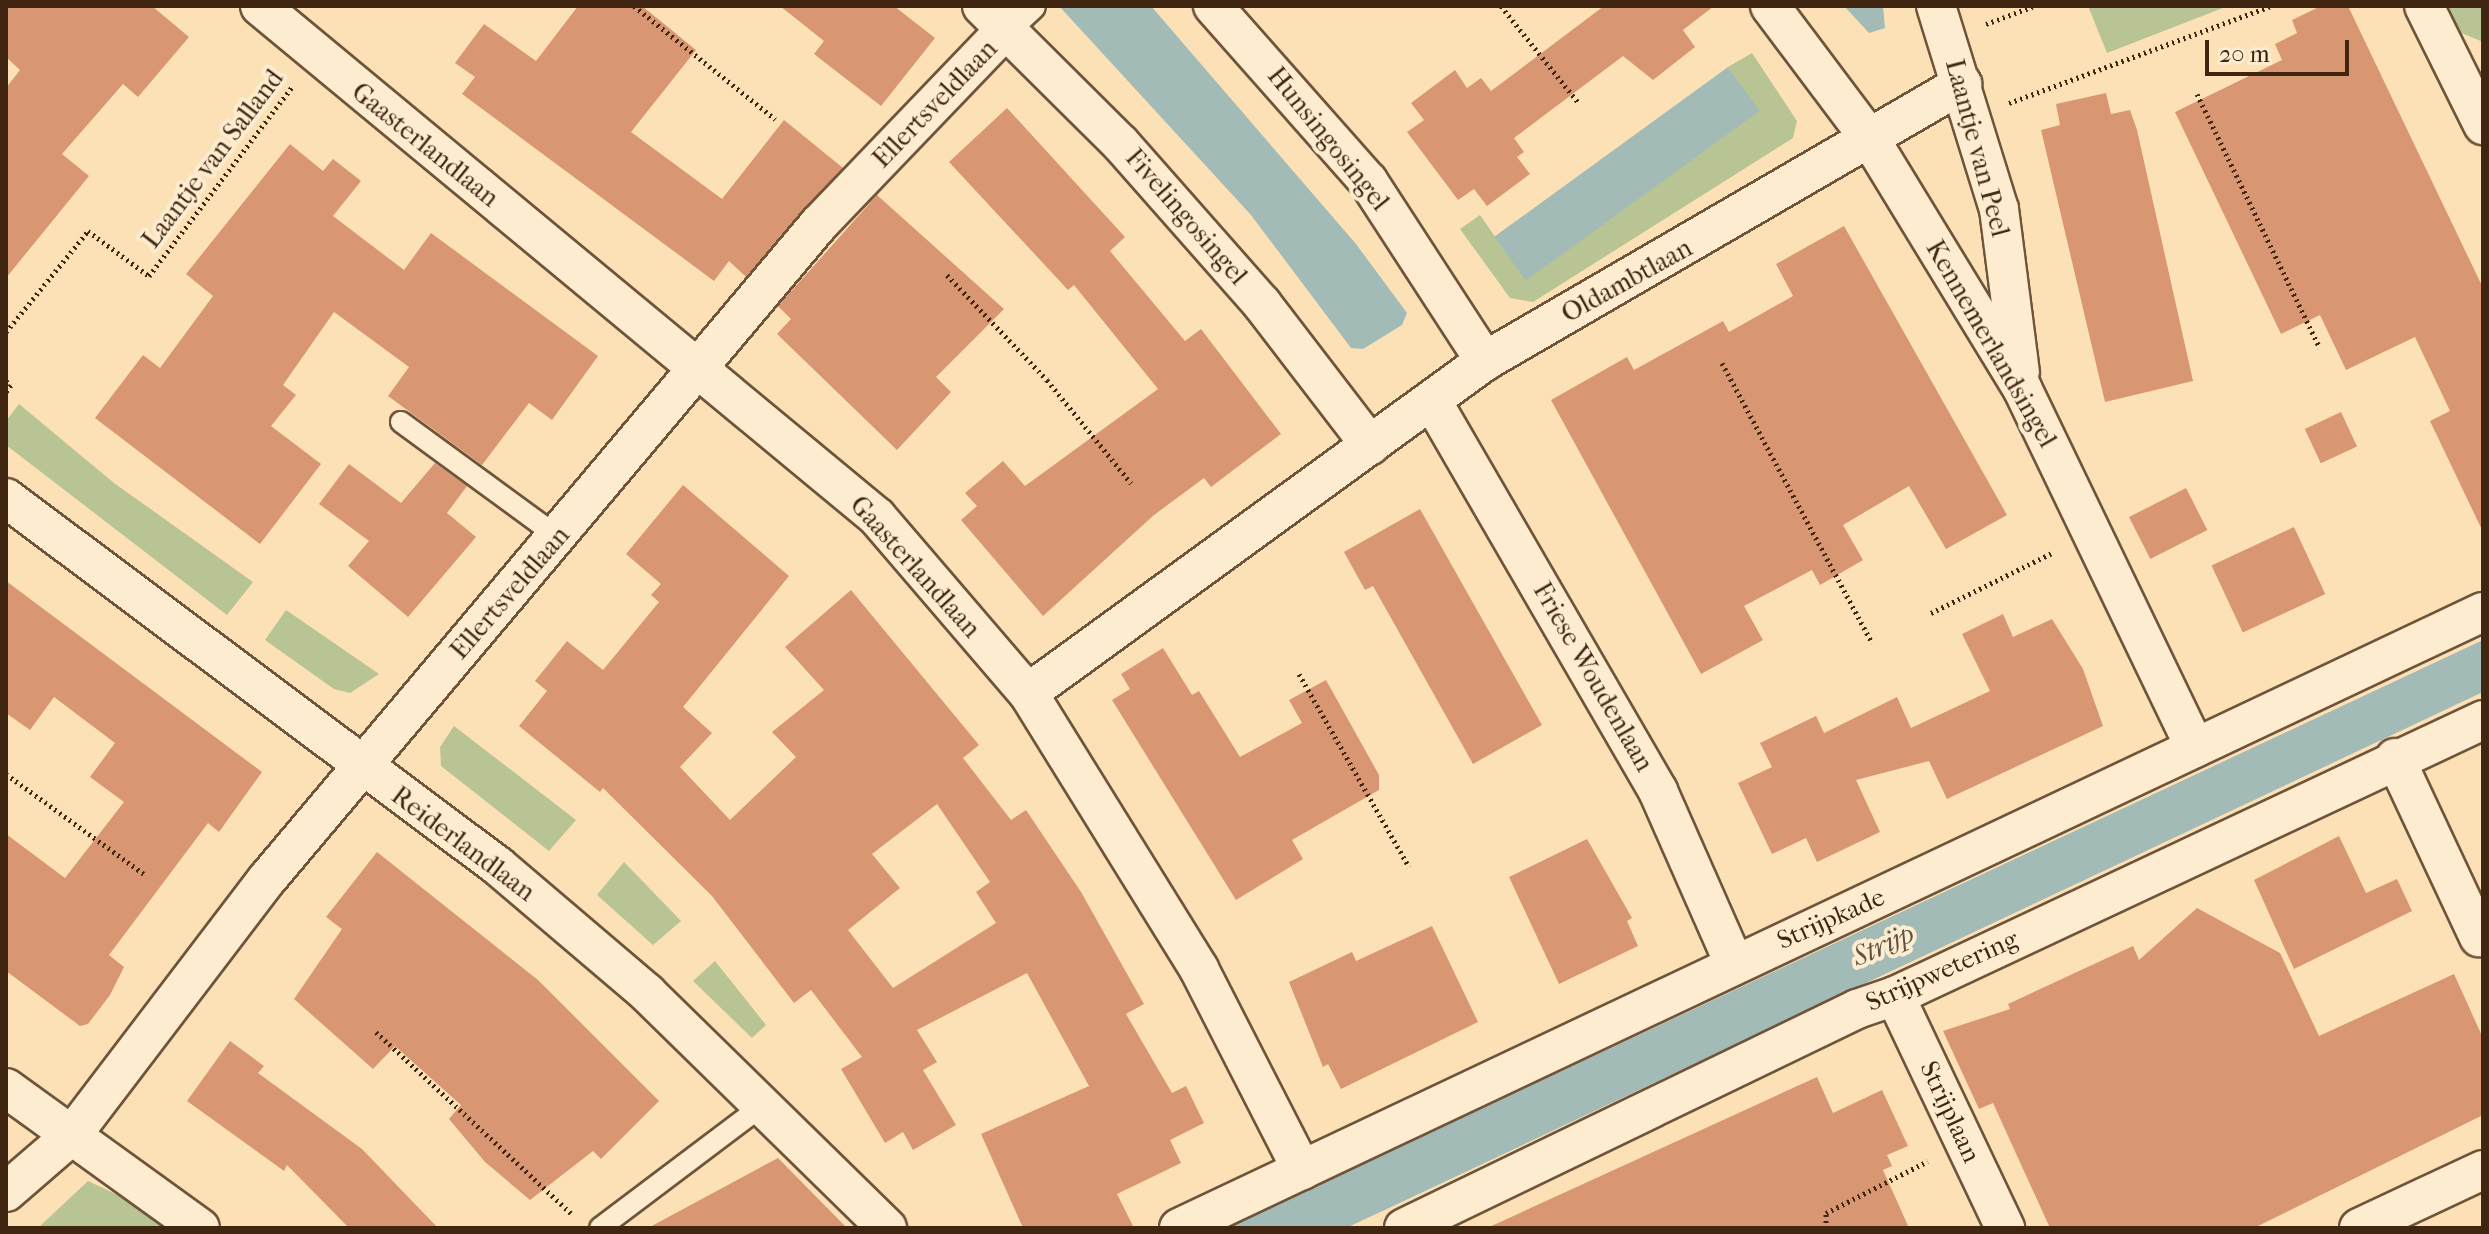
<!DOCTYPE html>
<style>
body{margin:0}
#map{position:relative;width:2489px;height:1234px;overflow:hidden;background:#fce1b7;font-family:"IM FELL French Canon",serif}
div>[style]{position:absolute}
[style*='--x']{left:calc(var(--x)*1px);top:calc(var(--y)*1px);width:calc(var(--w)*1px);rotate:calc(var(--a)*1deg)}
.green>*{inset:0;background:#b8c493}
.water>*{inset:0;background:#a2bbb7;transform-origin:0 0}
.building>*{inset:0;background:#d99672;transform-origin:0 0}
.path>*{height:5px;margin-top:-2.5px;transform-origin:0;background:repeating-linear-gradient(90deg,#402511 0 2px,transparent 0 6px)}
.roads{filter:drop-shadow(2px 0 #6f543a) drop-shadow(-2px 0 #6f543a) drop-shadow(0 2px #6f543a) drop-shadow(0 -2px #6f543a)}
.service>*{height:20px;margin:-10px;padding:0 10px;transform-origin:10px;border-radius:10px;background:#fdecd0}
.pedestrian>*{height:28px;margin:-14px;padding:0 14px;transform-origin:14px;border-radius:14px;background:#fdecd0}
.minor>*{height:38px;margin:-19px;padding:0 19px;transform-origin:19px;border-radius:19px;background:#fdecd0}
span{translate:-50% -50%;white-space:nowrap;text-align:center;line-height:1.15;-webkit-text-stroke:8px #fdecd0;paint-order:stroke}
.street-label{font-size:26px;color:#402511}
.water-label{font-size:28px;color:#5d5243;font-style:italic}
.frame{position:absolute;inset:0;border:8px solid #402511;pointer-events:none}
.scale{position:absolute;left:2205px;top:40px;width:144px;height:36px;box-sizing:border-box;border:4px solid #402511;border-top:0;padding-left:10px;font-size:24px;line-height:28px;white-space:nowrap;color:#402511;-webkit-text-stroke:6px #fdecd0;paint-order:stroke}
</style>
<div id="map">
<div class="green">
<div style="clip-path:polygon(2088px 6px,2228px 6px,2107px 53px)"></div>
<div style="clip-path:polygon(2446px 6px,2483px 6px,2483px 42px,2457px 31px)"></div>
<div style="clip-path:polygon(1752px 53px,1797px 121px,1793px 138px,1533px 302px,1510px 298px,1460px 229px,1480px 215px,1510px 258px,1759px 111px,1728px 67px)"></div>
<div style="clip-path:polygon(19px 404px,114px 483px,253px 582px,227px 615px,6px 445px,6px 421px)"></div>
<div style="clip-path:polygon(286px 610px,379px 674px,350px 693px,334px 689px,265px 640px)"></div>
<div style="clip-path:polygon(454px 726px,576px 820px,549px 851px,441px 766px,440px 747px)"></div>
<div style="clip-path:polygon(624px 862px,681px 921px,653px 945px,597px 895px)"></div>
<div style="clip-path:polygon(715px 961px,766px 1025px,752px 1038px,693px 981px)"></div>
<div style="clip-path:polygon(88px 1181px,145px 1208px,172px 1228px,38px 1228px)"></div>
</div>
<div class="water">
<div style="clip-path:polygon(1059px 6px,1151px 6px,1356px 244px,1407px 313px,1402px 325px,1363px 349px,1351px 348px,1251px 215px)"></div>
<div style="clip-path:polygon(1844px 6px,1883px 6px,1885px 28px,1869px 33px)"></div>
<div style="left:1728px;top:67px;width:54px;height:289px;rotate:54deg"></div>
<div style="clip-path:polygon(2483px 640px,2483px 692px,1389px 1208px,1346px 1228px,1226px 1228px)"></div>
</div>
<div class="building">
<div style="clip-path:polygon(6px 6px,152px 6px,189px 37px,138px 97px,123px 84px,62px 154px,89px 176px,6px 278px,6px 88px,20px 70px,6px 57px)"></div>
<div style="clip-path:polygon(578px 6px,642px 6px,696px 50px,631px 132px,722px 199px,784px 120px,843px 168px,746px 277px,729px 261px,714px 281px,462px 94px,475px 77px,455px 63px,484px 24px,536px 61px)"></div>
<div style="clip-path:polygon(780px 6px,894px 6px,935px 38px,881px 106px,814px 54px,824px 41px)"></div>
<div style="clip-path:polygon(1604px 6px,1714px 6px,1683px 30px,1695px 47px,1653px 80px,1623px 56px,1514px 138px,1524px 152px,1517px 157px,1530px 174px,1487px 206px,1474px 189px,1458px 200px,1407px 132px,1424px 120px,1411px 103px,1455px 70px,1467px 88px,1481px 78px,1491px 91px)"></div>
<div style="clip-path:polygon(2321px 6px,2348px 6px,2483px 288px,2483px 532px,2430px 421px,2450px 411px,2415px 337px,2346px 370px,2320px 315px,2281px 334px,2175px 112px,2282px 60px,2275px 44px,2297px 33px,2292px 20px)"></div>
<div style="clip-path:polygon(2106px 93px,2111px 114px,2130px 110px,2137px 130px,2193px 381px,2105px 402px,2041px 130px,2060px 125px,2056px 104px)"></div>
<div style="clip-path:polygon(1007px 108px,1125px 237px,1110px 251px,1185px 341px,1201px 329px,1281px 434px,1211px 487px,1204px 478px,1154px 515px,1043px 616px,961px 520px,977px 506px,965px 493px,1003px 461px,1025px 486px,1158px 389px,1074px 285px,1068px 290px,949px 162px)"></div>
<div style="clip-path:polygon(290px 144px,323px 171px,333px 159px,361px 181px,333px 216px,404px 270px,431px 233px,598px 356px,552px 420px,529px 403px,482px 465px,388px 396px,409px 367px,334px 312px,283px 385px,296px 395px,271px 426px,321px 464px,260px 544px,95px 418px,143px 355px,160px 368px,213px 296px,186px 274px)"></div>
<div style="clip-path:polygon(877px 195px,1004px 309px,936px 377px,951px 392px,897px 450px,777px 334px,791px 319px,778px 306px)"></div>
<div style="clip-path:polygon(1844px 226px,2007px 515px,1946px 549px,1909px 486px,1843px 525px,1863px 560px,1820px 585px,1812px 570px,1744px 606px,1763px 640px,1701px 674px,1551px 400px,1627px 357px,1634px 370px,1723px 321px,1729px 332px,1793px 296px,1776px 264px)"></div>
<div style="left:2341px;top:412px;width:38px;height:40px;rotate:65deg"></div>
<div style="clip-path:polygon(435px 463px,467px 486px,447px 513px,476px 537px,408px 617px,348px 566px,369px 541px,319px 504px,349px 464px,401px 503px)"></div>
<div style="clip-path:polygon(evenodd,683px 485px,789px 576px,683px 707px,712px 733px,680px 767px,730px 820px,796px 757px,772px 732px,824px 690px,785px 647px,851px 590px,979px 745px,963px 758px,1011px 820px,1026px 810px,1081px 892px,1144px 1004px,1126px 1014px,1172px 1093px,1186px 1086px,1204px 1123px,1170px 1140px,1181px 1163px,1117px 1194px,1134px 1228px,1023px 1228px,981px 1134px,1089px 1086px,1027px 973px,917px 1030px,937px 1062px,923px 1070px,956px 1125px,913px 1150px,903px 1132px,885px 1143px,841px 1069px,862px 1057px,811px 990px,794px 1003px,712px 896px,603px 788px,600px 792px,519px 726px,547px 691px,535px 681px,567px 641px,603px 670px,659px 602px,651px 595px,661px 584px,626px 554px,683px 485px,937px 804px,990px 882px,976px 892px,996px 923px,893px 988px,848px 930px,900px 888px,872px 854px,937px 804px)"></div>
<div style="left:2186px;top:488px;width:47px;height:64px;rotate:63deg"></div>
<div style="clip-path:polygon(1420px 509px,1542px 725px,1473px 764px,1373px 586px,1365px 590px,1344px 552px)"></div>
<div style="left:2294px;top:527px;width:74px;height:91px;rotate:65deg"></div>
<div style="clip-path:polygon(6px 581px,262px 772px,219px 832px,208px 823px,109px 955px,124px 967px,110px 995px,88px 1024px,80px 1026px,6px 971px,6px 834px,65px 878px,124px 802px,90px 777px,115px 743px,54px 697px,30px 730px,6px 713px)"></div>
<div style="clip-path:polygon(2003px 614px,2013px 637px,2052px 619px,2083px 669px,2103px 726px,1947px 799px,1929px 761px,1856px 780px,1880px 832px,1817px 862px,1806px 838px,1772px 854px,1738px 783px,1772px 767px,1760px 743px,1816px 716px,1824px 733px,1897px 697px,1911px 728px,1990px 691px,1962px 634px)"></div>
<div style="clip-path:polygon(1163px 648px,1192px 695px,1199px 691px,1240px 757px,1302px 723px,1289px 700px,1326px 680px,1379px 775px,1379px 790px,1292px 840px,1303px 859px,1236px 900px,1112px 700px,1130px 689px,1121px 674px)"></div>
<div style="clip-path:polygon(2339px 836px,2366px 893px,2397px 879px,2412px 911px,2294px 969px,2254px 880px)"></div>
<div style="clip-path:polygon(1587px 839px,1632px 918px,1627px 921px,1638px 946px,1559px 984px,1509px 877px)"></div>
<div style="clip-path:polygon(377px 852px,538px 980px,659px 1101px,601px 1159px,593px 1151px,530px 1200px,485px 1162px,449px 1119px,461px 1105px,395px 1046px,373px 1069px,294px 999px,342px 929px,326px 917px)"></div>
<div style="clip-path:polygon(2197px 908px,2280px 953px,2319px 1036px,2454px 974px,2483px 1038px,2483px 1115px,2254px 1228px,2050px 1228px,1993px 1103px,1979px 1109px,1943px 1031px,2010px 1009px,2008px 1004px,2133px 946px,2139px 960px)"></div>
<div style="clip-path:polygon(1432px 926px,1478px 1022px,1341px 1089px,1328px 1064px,1323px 1067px,1289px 982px,1352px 952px,1356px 961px)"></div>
<div style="clip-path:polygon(230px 1041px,264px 1066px,258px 1073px,362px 1149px,438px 1228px,349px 1228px,287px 1165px,284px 1171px,187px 1101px)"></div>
<div style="clip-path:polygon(1817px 1077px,1833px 1113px,1882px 1090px,1908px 1146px,1887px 1155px,1892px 1166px,1883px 1170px,1909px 1228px,1487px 1228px)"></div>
<div style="clip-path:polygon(778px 1158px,847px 1228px,648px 1228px)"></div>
</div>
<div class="path">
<div style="--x:634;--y:6;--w:181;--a:38.7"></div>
<div style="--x:1501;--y:6;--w:123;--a:51.3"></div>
<div style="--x:1986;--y:24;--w:51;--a:-20.6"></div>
<div style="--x:2197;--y:94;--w:282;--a:64.2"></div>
<div style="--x:2009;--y:103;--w:279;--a:-20.3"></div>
<div style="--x:947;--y:275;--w:145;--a:46.4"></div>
<div style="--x:1047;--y:380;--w:133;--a:50.8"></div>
<div style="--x:6;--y:332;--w:130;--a:-50.9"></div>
<div style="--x:88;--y:231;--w:76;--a:36.4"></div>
<div style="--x:149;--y:276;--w:237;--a:-52.9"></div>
<div style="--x:1722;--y:363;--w:318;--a:61.8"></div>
<div style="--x:6;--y:381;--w:6;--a:39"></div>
<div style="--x:11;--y:385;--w:9;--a:126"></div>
<div style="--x:1931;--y:613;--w:135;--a:-26.4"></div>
<div style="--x:1299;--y:674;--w:222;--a:60.3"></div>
<div style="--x:6;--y:774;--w:170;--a:35.9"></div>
<div style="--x:376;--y:1032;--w:266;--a:42.9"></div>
<div style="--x:1826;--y:1228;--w:15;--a:-90"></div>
<div style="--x:1826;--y:1213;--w:114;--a:-27"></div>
</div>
<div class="roads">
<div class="service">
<div style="--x:401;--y:422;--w:195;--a:36.2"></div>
<div style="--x:600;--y:1228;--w:203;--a:-37"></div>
</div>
<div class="pedestrian">
<div style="--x:1006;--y:29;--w:34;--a:-43"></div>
</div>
<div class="minor">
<div style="--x:260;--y:6;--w:801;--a:39.63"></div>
<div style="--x:877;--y:517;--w:232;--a:49.4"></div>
<div style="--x:1028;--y:693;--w:325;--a:58.2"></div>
<div style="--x:1199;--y:969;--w:226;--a:62.9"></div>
<div style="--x:982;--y:6;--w:196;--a:44.8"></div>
<div style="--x:1121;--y:144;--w:213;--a:48.6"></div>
<div style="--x:1262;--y:304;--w:178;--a:52.5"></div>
<div style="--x:1213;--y:6;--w:234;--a:48.5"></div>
<div style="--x:1368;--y:181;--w:215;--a:57"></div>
<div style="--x:1770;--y:6;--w:166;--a:53.1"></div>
<div style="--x:1870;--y:139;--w:292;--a:58.6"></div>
<div style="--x:2022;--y:388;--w:399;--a:64.3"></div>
<div style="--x:1936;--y:6;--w:213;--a:72.8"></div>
<div style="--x:1999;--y:209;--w:164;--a:82.7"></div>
<div style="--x:2424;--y:6;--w:133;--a:63.6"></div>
<div style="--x:1432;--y:401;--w:451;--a:59.9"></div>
<div style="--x:1658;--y:791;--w:188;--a:66.2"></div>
<div style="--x:6;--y:498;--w:614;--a:36.8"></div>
<div style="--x:498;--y:866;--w:196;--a:40.4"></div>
<div style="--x:647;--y:993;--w:336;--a:44.4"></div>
<div style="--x:1028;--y:693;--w:565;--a:-36"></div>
<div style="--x:1485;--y:361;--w:552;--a:-30.14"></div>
<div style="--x:2395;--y:758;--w:198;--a:64.9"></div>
<div style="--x:1895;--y:996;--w:257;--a:64.6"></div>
<div style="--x:6;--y:1088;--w:239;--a:35.8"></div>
<div style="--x:6;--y:1192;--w:87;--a:-40.8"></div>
<div style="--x:72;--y:1135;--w:323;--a:-52.7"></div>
<div style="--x:268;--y:878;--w:855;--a:-49.89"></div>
<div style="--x:819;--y:224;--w:270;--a:-46.2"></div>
<div style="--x:1179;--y:1228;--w:1442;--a:-25.29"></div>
<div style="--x:1404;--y:1228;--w:503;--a:-25.8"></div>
<div style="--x:1857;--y:1009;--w:40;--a:-18.9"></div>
<div style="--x:1895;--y:996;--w:650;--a:-25.14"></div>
<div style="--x:2359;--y:1228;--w:137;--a:-25.1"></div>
</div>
</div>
<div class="street-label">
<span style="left:935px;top:104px;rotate:-46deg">Ellertsveldlaan</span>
<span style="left:1328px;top:139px;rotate:51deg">Hunsingosingel</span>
<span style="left:425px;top:145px;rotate:39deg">Gaasterlandlaan</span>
<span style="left:1977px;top:148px;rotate:75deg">Laantje van Peel</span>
<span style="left:213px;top:159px;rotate:-53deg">Laantje van Salland</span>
<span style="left:1186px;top:217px;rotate:49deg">Fivelingosingel</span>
<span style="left:1627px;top:281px;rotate:-29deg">Oldambtlaan</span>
<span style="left:1991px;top:344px;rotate:60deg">Kennemerlandsingel</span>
<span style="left:915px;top:567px;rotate:48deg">Gaasterlandlaan</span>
<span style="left:510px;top:593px;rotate:-49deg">Ellertsveldlaan</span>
<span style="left:1593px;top:677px;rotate:60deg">Friese Woudenlaan</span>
<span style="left:463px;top:844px;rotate:37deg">Reiderlandlaan</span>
<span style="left:1831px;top:919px;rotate:-24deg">Strijpkade</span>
<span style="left:1942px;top:971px;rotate:-24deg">Strijpwetering</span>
<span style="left:1950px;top:1112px;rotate:65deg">Strijplaan</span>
</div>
<div class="water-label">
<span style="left:1883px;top:945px;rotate:-25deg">Strijp</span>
</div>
<div class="frame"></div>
<div class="scale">20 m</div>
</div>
